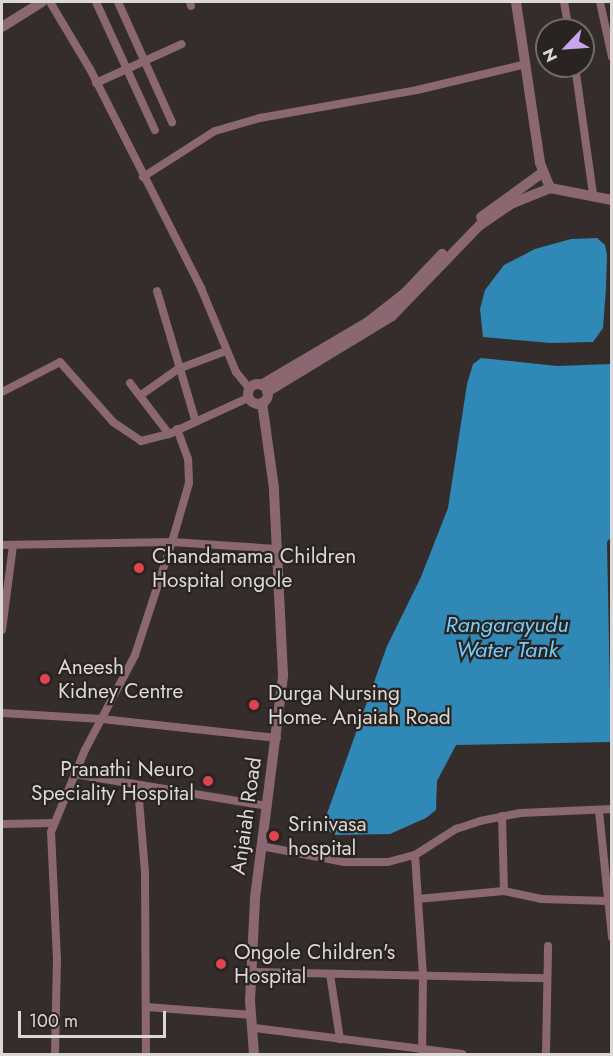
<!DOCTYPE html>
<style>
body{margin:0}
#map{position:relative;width:613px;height:1056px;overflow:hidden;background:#342d2b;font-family:Jost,sans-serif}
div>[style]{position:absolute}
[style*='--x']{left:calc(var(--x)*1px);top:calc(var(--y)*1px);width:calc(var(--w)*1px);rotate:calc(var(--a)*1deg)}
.water>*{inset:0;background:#2f88b5}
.minor>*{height:8px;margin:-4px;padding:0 4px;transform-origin:4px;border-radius:4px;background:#8b6771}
.tertiary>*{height:10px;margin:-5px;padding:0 5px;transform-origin:5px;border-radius:5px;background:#8b6771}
.tertiary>.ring{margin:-5px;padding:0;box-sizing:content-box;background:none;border:10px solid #8b6771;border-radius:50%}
.dots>*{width:16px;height:16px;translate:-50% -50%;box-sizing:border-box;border:3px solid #2a2421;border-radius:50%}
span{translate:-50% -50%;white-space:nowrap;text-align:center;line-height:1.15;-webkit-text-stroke:4.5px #2a2421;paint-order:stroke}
.poi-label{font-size:21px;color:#dcd8d6}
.left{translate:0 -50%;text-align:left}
.right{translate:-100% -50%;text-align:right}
.street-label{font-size:21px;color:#dcd8d6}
.water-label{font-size:22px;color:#75cdff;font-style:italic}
.frame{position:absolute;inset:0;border:3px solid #dcd8d6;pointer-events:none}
.north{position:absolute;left:535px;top:18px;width:60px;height:60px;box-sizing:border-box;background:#2a2421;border:2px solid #716c69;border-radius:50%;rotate:245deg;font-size:16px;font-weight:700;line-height:24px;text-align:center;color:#dcd8d6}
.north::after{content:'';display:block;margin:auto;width:21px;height:27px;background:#c8a6ef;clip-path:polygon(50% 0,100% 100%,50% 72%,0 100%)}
.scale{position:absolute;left:18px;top:1011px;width:148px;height:27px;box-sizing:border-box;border:3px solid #dcd8d6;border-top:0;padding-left:8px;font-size:18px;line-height:21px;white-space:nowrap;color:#dcd8d6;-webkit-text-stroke:4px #2a2421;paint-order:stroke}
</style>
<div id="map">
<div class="water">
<div style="clip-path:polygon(597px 238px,605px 245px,607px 255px,606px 288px,603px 328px,593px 342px,550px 343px,483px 337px,480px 309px,485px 290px,504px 265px,535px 249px,571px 239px)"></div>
<div style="clip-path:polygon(481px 358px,557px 366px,611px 364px,612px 536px,607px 542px,611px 742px,456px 745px,437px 781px,436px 810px,426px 818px,390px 834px,335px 835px,325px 829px,324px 822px,387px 646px,421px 577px,448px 508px,467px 384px,473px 364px)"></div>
</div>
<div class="minor">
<div style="--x:50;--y:2;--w:78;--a:59.2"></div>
<div style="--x:90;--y:69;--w:246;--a:63.1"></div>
<div style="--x:201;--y:288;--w:91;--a:67.4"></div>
<div style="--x:236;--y:372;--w:22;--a:51"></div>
<div style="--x:96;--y:2;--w:141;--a:65.3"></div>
<div style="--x:118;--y:2;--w:132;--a:65.8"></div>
<div style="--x:190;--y:2;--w:4;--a:76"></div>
<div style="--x:564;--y:2;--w:28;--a:80"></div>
<div style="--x:600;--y:2;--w:56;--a:77.7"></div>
<div style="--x:575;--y:66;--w:129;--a:82"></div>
<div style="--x:96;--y:83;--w:94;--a:-24.4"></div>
<div style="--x:143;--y:177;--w:85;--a:-32.6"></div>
<div style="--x:215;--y:131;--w:47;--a:-16.1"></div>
<div style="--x:260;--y:118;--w:159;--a:-10.1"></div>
<div style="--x:417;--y:90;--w:112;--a:-13.4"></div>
<div style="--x:157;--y:291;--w:134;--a:73.5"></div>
<div style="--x:130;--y:383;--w:64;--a:52.6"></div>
<div style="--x:2;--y:392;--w:65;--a:-27.3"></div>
<div style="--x:60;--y:362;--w:80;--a:48.5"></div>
<div style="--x:113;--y:422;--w:34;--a:34"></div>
<div style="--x:141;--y:441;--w:29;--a:-14"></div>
<div style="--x:169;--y:434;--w:87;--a:-24.5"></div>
<div style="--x:141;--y:395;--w:45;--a:-35.1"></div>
<div style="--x:178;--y:369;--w:51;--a:-20.6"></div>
<div style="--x:2;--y:545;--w:170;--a:-1"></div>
<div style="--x:172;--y:542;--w:61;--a:-73.9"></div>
<div style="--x:189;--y:483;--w:24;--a:-92"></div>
<div style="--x:188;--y:459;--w:32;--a:-110"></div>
<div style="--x:2;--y:630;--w:86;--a:-82.6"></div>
<div style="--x:2;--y:713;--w:100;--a:3.4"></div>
<div style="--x:102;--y:719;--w:176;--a:6.2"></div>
<div style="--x:74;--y:774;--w:196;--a:9.4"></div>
<div style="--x:138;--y:787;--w:85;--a:85.3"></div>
<div style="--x:145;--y:872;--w:182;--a:89.7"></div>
<div style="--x:599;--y:811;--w:127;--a:84.1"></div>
<div style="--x:2;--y:824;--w:51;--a:-1.1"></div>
<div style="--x:261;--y:846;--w:85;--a:10.9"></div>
<div style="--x:344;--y:862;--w:44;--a:0"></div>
<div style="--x:388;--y:862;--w:28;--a:-15"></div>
<div style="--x:415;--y:855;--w:49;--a:-32.4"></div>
<div style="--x:456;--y:829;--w:25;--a:-18"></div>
<div style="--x:480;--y:821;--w:41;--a:-11.3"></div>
<div style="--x:520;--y:813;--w:92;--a:-2.5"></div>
<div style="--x:415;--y:855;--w:122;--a:86.2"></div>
<div style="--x:423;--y:977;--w:77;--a:90.7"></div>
<div style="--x:504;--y:891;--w:38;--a:12"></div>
<div style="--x:541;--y:899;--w:67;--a:1.7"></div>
<div style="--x:418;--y:899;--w:86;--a:-5.3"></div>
<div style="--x:504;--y:891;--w:75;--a:-91.5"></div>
<div style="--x:251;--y:972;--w:296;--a:1.2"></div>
<div style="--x:330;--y:974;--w:66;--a:81.3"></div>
<div style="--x:146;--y:1007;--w:106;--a:4.3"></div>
<div style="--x:254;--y:1028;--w:210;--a:7.1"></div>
<div style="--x:55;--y:1054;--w:95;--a:-88.8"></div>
<div style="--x:57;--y:959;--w:127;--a:-92.7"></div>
<div style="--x:51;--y:832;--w:89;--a:-67.5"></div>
<div style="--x:85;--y:750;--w:107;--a:-62.2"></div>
<div style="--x:135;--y:655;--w:119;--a:-71.9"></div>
<div style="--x:172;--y:542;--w:105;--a:3.8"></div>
<div style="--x:546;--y:1054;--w:108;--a:-88.9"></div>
</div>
<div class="tertiary">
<div style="--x:516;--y:2;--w:163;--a:81.5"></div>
<div style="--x:540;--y:163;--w:27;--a:68"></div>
<div style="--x:2;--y:27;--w:47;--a:-32"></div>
<div style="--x:481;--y:217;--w:75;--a:-35.8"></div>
<div class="ring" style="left:248px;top:384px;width:10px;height:10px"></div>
<div style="--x:261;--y:385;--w:124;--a:-30.5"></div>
<div style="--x:368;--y:322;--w:47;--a:-38.1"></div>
<div style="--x:405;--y:293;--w:54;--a:-46.5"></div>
<div style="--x:267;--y:392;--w:146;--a:-31.3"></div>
<div style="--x:392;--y:316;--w:127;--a:-46"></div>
<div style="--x:480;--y:225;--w:40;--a:-34"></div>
<div style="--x:513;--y:203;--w:40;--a:-22"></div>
<div style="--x:550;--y:188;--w:63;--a:11"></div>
<div style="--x:254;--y:1054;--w:53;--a:-94.3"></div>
<div style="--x:250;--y:1001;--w:103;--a:-87.2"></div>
<div style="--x:255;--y:898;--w:225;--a:-82.8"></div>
<div style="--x:283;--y:675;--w:187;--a:-92.8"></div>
<div style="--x:274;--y:488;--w:86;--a:-98"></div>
</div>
<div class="dots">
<div style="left:139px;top:568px;background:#e0444e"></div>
<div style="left:45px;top:679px;background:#e0444e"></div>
<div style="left:254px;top:705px;background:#e0444e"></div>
<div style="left:208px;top:781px;background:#e0444e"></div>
<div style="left:274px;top:836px;background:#e0444e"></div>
<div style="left:221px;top:964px;background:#e0444e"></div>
</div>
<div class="poi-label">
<span class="left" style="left:152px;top:568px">Chandamama Children<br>Hospital ongole</span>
<span class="left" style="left:58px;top:679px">Aneesh<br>Kidney Centre</span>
<span class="left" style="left:268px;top:705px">Durga Nursing<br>Home- Anjaiah Road</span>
<span class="right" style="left:194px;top:781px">Pranathi Neuro<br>Speciality Hospital</span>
<span class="left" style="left:288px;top:836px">Srinivasa<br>hospital</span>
<span class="left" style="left:234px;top:964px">Ongole Children's<br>Hospital</span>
</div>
<div class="street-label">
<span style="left:246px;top:816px;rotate:-82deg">Anjaiah Road</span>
</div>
<div class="water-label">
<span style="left:507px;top:637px">Rangarayudu<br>Water Tank</span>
</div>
<div class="frame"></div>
<div class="north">N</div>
<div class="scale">100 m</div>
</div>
